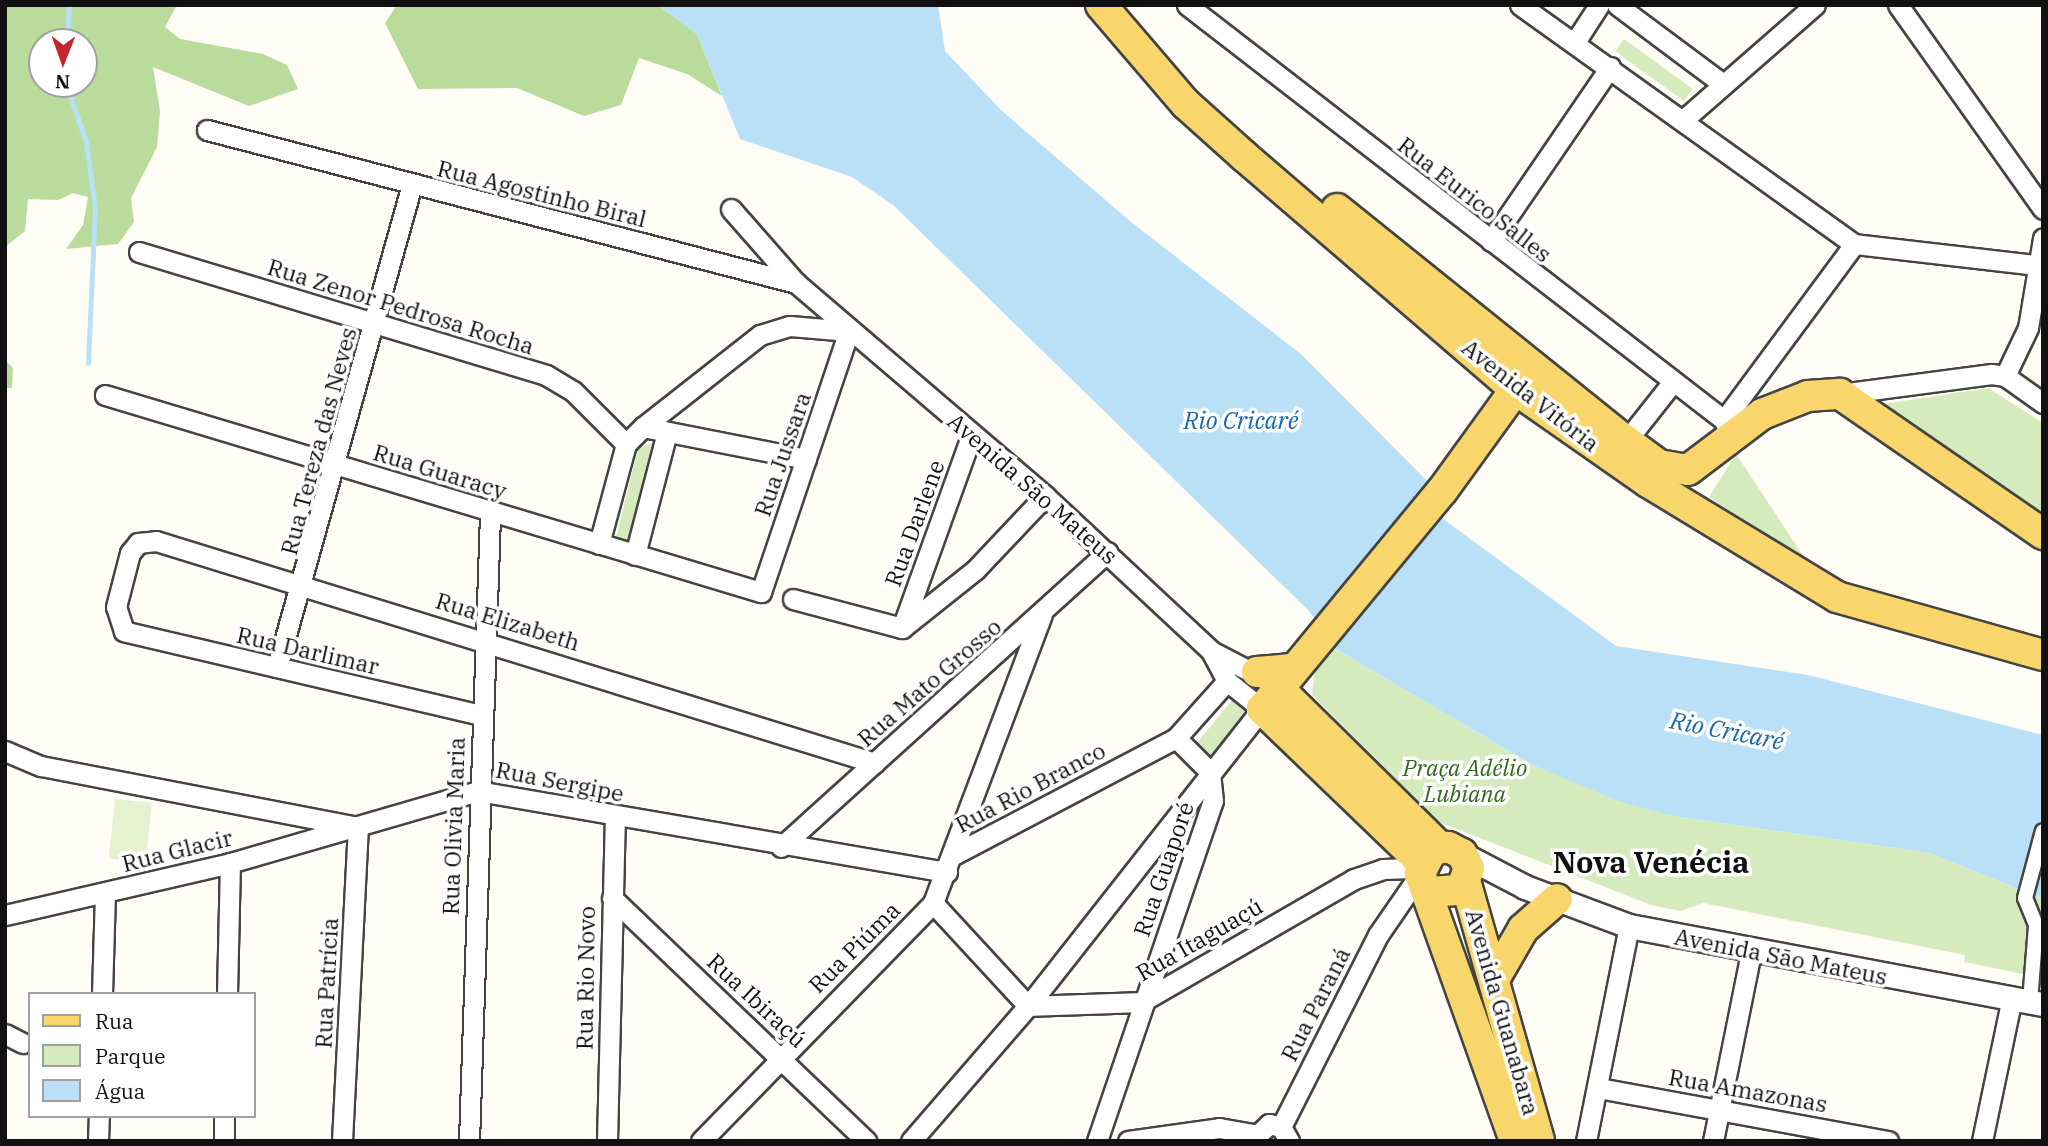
<!DOCTYPE html>
<meta charset="utf-8">
<style>
body{margin:0}
#map{position:relative;width:2048px;height:1146px;overflow:hidden;background:#fffdf5;font-family:"IBM Plex Serif",serif}
div>[style]{position:absolute}
[style*='--x']{left:calc(var(--x)*1px);top:calc(var(--y)*1px);width:calc(var(--w)*1px);rotate:calc(var(--a)*1deg)}
.green>*{inset:0;background:#d5ebbd;transform-origin:0 0}
.forest>*{inset:0;background:#b9dc9c}
.pitch>*{inset:0;background:#e6f2cf;transform-origin:0 0}
.water>*{inset:0;background:#b9e0f7}
.stream>*{height:5px;margin:-2.5px;padding:0 2.5px;transform-origin:2.5px;border-radius:2.5px;background:#b9e0f7}
.roads{filter:drop-shadow(2px 0 #444) drop-shadow(-2px 0 #444) drop-shadow(0 2px #444) drop-shadow(0 -2px #444)}
.pedestrian>*{height:14px;margin:-7px;padding:0 7px;transform-origin:7px;border-radius:7px;background:#fff}
.minor>*{height:19px;margin:-9.5px;padding:0 9.5px;transform-origin:9.5px;border-radius:9.5px;background:#fff}
.tertiary>*{height:23px;margin:-11.5px;padding:0 11.5px;transform-origin:11.5px;border-radius:11.5px;background:#fff}
.primary>*{height:30px;margin:-15px;padding:0 15px;transform-origin:15px;border-radius:15px;background:#f9d66b}
span{translate:-50% -50%;white-space:nowrap;text-align:center;line-height:1.15;-webkit-text-stroke:7px #fff;paint-order:stroke}
.street-label{font-size:23px;color:#111}
.park-label{font-size:23px;color:#2f6b1f;font-style:italic}
.water-label{font-size:24px;color:#1768a6;font-style:italic}
.district-label{font-size:30px;color:#111;font-weight:700}
.frame{position:absolute;inset:0;border:7px solid #111;pointer-events:none}
.legend{position:absolute;left:28px;top:992px;width:228px;height:126px;box-sizing:border-box;background:#fff;border:2px solid #a0a0a0;margin:0;padding:9px 12px;list-style:none;font-size:21px;color:#111}
.legend li{display:flex;align-items:center;gap:14px;height:35px}
.legend b{width:35px;border:2px solid #a0a0a0}
.north{position:absolute;left:28px;top:28px;width:70px;height:70px;box-sizing:border-box;background:#fff;border:2px solid #a0a0a0;border-radius:50%;rotate:181deg;font-size:19px;font-weight:700;line-height:28px;text-align:center;color:#111}
.north::after{content:'';display:block;margin:auto;width:24px;height:32px;background:#c4262e;clip-path:polygon(50% 0,100% 100%,50% 72%,0 100%)}
</style>
<div id="map">
<div class="green">
<div style="left:1624px;top:39px;width:85px;height:15px;rotate:36deg"></div>
<div style="clip-path:polygon(1988px 388px,2043px 423px,2043px 513px,1876px 405px)"></div>
<div style="clip-path:polygon(651px 443px,655px 453px,630px 542px,616px 537px,638px 449px)"></div>
<div style="clip-path:polygon(1736px 454px,1810px 566px,1709px 497px)"></div>
<div style="clip-path:polygon(1334px 648px,1531px 764px,1673px 816px,1930px 853px,2043px 899px,2043px 978px,1964px 962px,1965px 955px,1703px 903px,1680px 911px,1651px 905px,1439px 822px,1312px 695px,1315px 666px)"></div>
<div style="clip-path:polygon(1234px 698px,1248px 709px,1206px 764px,1191px 750px)"></div>
</div>
<div class="forest">
<div style="clip-path:polygon(evenodd,5px 5px,177px 5px,165px 27px,180px 39px,263px 54px,287px 65px,298px 89px,249px 106px,153px 67px,160px 111px,157px 147px,131px 198px,134px 222px,118px 244px,66px 249px,83px 225px,88px 197px,73px 193px,58px 200px,28px 199px,25px 231px,5px 247px,5px 5px,42px 42px,84px 42px,84px 84px,42px 84px,42px 42px)"></div>
<div style="clip-path:polygon(397px 5px,658px 5px,697px 34px,722px 96px,687px 74px,639px 58px,621px 105px,584px 116px,517px 88px,418px 89px,385px 23px)"></div>
<div style="clip-path:polygon(5px 360px,13px 368px,12px 388px,5px 388px)"></div>
</div>
<div class="pitch">
<div style="left:115px;top:799px;width:37px;height:60px;rotate:6deg"></div>
</div>
<div class="water">
<div style="clip-path:polygon(658px 5px,938px 5px,945px 51px,1001px 110px,1131px 222px,1301px 354px,1435px 489px,1442px 518px,1616px 646px,1808px 675px,2043px 735px,2043px 899px,1930px 853px,1673px 816px,1618px 801px,1531px 764px,1334px 648px,1309px 611px,893px 205px,852px 177px,740px 139px,697px 34px)"></div>
</div>
<div class="stream">
<div style="--x:67;--y:42;--w:37;--a:-87"></div>
<div style="--x:66;--y:84;--w:61;--a:71"></div>
<div style="--x:86;--y:142;--w:67;--a:82.2"></div>
<div style="--x:95;--y:208;--w:155;--a:92.6"></div>
</div>
<div class="roads">
<div class="pedestrian">
<div style="--x:2030;--y:1002;--w:77;--a:-85.5"></div>
<div style="--x:2036;--y:925;--w:29;--a:-112"></div>
<div style="--x:2025;--y:898;--w:69;--a:-75"></div>
</div>
<div class="minor">
<div style="--x:1187;--y:5;--w:679;--a:37.7"></div>
<div style="--x:1724;--y:420;--w:15;--a:70"></div>
<div style="--x:1520;--y:5;--w:411;--a:35.6"></div>
<div style="--x:1854;--y:244;--w:190;--a:6.6"></div>
<div style="--x:1617;--y:5;--w:132;--a:36.7"></div>
<div style="--x:1898;--y:5;--w:250;--a:54.6"></div>
<div style="--x:1575;--y:42;--w:44;--a:-57"></div>
<div style="--x:1683;--y:120;--w:175;--a:-41.1"></div>
<div style="--x:207;--y:130;--w:609;--a:14.56"></div>
<div style="--x:796;--y:283;--w:328;--a:40.5"></div>
<div style="--x:1045;--y:496;--w:227;--a:43"></div>
<div style="--x:1211;--y:651;--w:61;--a:27.4"></div>
<div style="--x:731;--y:209;--w:98;--a:48.7"></div>
<div style="--x:1491;--y:241;--w:211;--a:-55.6"></div>
<div style="--x:139;--y:252;--w:425;--a:16.8"></div>
<div style="--x:546;--y:375;--w:31;--a:31"></div>
<div style="--x:573;--y:391;--w:75;--a:45"></div>
<div style="--x:2005;--y:376;--w:53;--a:-64.4"></div>
<div style="--x:2028;--y:328;--w:91;--a:-80.5"></div>
<div style="--x:1840;--y:394;--w:153;--a:-7.5"></div>
<div style="--x:1992;--y:374;--w:13;--a:9"></div>
<div style="--x:2005;--y:376;--w:47;--a:35.4"></div>
<div style="--x:105;--y:395;--w:685;--a:16.72"></div>
<div style="--x:761;--y:592;--w:275;--a:-71.4"></div>
<div style="--x:1724;--y:420;--w:219;--a:-53.5"></div>
<div style="--x:643;--y:427;--w:166;--a:11.1"></div>
<div style="--x:1626;--y:441;--w:74;--a:-51.6"></div>
<div style="--x:599;--y:544;--w:104;--a:-74.9"></div>
<div style="--x:626;--y:444;--w:24;--a:-45"></div>
<div style="--x:643;--y:427;--w:149;--a:-38.2"></div>
<div style="--x:760;--y:335;--w:31;--a:-17"></div>
<div style="--x:790;--y:326;--w:59;--a:4.8"></div>
<div style="--x:635;--y:555;--w:127;--a:-75.4"></div>
<div style="--x:793;--y:599;--w:113;--a:14.9"></div>
<div style="--x:902;--y:628;--w:206;--a:-70.2"></div>
<div style="--x:902;--y:628;--w:93;--a:-38.5"></div>
<div style="--x:975;--y:570;--w:102;--a:-46.6"></div>
<div style="--x:277;--y:667;--w:502;--a:-74.38"></div>
<div style="--x:481;--y:715;--w:367;--a:-166.8"></div>
<div style="--x:124;--y:631;--w:25;--a:-108"></div>
<div style="--x:116;--y:607;--w:56;--a:-75.5"></div>
<div style="--x:130;--y:553;--w:13;--a:-51"></div>
<div style="--x:138;--y:543;--w:18;--a:-6"></div>
<div style="--x:156;--y:541;--w:752;--a:17.16"></div>
<div style="--x:5;--y:751;--w:39;--a:23"></div>
<div style="--x:41;--y:766;--w:319;--a:10.9"></div>
<div style="--x:781;--y:847;--w:440;--a:-42.1"></div>
<div style="--x:955;--y:854;--w:250;--a:-27.7"></div>
<div style="--x:1176;--y:738;--w:76;--a:-48.2"></div>
<div style="--x:612;--y:898;--w:352;--a:43.7"></div>
<div style="--x:933;--y:903;--w:140;--a:47.3"></div>
<div style="--x:5;--y:915;--w:231;--a:-13"></div>
<div style="--x:230;--y:863;--w:258;--a:-16.2"></div>
<div style="--x:478;--y:791;--w:476;--a:9.8"></div>
<div style="--x:102;--y:994;--w:101;--a:-88.3"></div>
<div style="--x:227;--y:994;--w:131;--a:-88.7"></div>
<div style="--x:1028;--y:1006;--w:113;--a:-2"></div>
<div style="--x:1141;--y:1002;--w:246;--a:-30"></div>
<div style="--x:1354;--y:879;--w:31;--a:-19"></div>
<div style="--x:1383;--y:869;--w:37;--a:-2"></div>
<div style="--x:5;--y:1034;--w:20;--a:27"></div>
<div style="--x:1599;--y:1088;--w:294;--a:10.4"></div>
<div style="--x:1281;--y:1127;--w:215;--a:-63.2"></div>
<div style="--x:1378;--y:935;--w:74;--a:-55.5"></div>
<div style="--x:98;--y:1141;--w:25;--a:-88"></div>
<div style="--x:224;--y:1141;--w:25;--a:-90"></div>
<div style="--x:342;--y:1141;--w:314;--a:-87.1"></div>
<div style="--x:469;--y:1141;--w:628;--a:-88.08"></div>
<div style="--x:607;--y:1141;--w:324;--a:-88.6"></div>
<div style="--x:701;--y:1141;--w:332;--a:-45.7"></div>
<div style="--x:933;--y:903;--w:308;--a:-69.3"></div>
<div style="--x:911;--y:1141;--w:179;--a:-49.1"></div>
<div style="--x:1028;--y:1006;--w:378;--a:-51.8"></div>
<div style="--x:1262;--y:709;--w:45;--a:-141.3"></div>
<div style="--x:1227;--y:681;--w:34;--a:-118"></div>
<div style="--x:1097;--y:1141;--w:359;--a:-71.2"></div>
<div style="--x:1213;--y:801;--w:29;--a:-96"></div>
<div style="--x:1210;--y:772;--w:48;--a:-135"></div>
<div style="--x:1128;--y:1141;--w:92;--a:-8.1"></div>
<div style="--x:1219;--y:1128;--w:35;--a:10"></div>
<div style="--x:1251;--y:1141;--w:25;--a:-43"></div>
<div style="--x:1269;--y:1124;--w:12;--a:14"></div>
<div style="--x:1281;--y:1127;--w:16;--a:60"></div>
<div style="--x:1586;--y:1141;--w:219;--a:-78.7"></div>
<div style="--x:1713;--y:1141;--w:192;--a:-78.6"></div>
<div style="--x:1982;--y:1141;--w:146;--a:-78.2"></div>
</div>
<div class="tertiary">
<div style="--x:1462;--y:854;--w:71;--a:27.6"></div>
<div style="--x:1525;--y:887;--w:111;--a:20.6"></div>
<div style="--x:1629;--y:926;--w:421;--a:10.7"></div>
</div>
<div class="primary">
<div style="--x:1101;--y:5;--w:130;--a:49.4"></div>
<div style="--x:1186;--y:104;--w:79;--a:41.9"></div>
<div style="--x:1245;--y:157;--w:356;--a:40.7"></div>
<div style="--x:1515;--y:389;--w:162;--a:35"></div>
<div style="--x:1648;--y:482;--w:221;--a:31.3"></div>
<div style="--x:1837;--y:597;--w:214;--a:15.7"></div>
<div style="--x:1337;--y:209;--w:371;--a:38.8"></div>
<div style="--x:1626;--y:441;--w:41;--a:36"></div>
<div style="--x:1659;--y:465;--w:29;--a:10"></div>
<div style="--x:1688;--y:470;--w:93;--a:-37.1"></div>
<div style="--x:1762;--y:414;--w:49;--a:-21.4"></div>
<div style="--x:1808;--y:396;--w:32;--a:-4"></div>
<div style="--x:1840;--y:394;--w:247;--a:34.6"></div>
<div style="--x:1257;--y:672;--w:37;--a:-5"></div>
<div style="--x:1278;--y:688;--w:227;--a:44.5"></div>
<div style="--x:1421;--y:862;--w:221;--a:-136.1"></div>
<div style="--x:1262;--y:709;--w:283;--a:-50.5"></div>
<div style="--x:1442;--y:491;--w:147;--a:-54.1"></div>
<div style="--x:1466;--y:884;--w:267;--a:74.1"></div>
<div style="--x:1430;--y:892;--w:31;--a:-4"></div>
<div style="--x:1461;--y:890;--w:23;--a:-70"></div>
<div style="--x:1469;--y:868;--w:16;--a:-117"></div>
<div style="--x:1462;--y:854;--w:16;--a:-153"></div>
<div style="--x:1448;--y:847;--w:16;--a:169"></div>
<div style="--x:1432;--y:850;--w:27;--a:117"></div>
<div style="--x:1420;--y:874;--w:283;--a:70.4"></div>
<div style="--x:1496;--y:976;--w:54;--a:-60.1"></div>
<div style="--x:1523;--y:929;--w:45;--a:-41.4"></div>
</div>
</div>
<div class="street-label">
<span style="left:542px;top:193px;rotate:14deg">Rua Agostinho Biral</span>
<span style="left:1475px;top:199px;rotate:38deg">Rua Eurico Salles</span>
<span style="left:401px;top:306px;rotate:17deg">Rua Zenor Pedrosa Rocha</span>
<span style="left:1531px;top:395px;rotate:38deg">Avenida Vitória</span>
<span style="left:318px;top:441px;rotate:-75deg">Rua Tereza das Neves</span>
<span style="left:782px;top:454px;rotate:-71deg">Rua Jussara</span>
<span style="left:440px;top:471px;rotate:17deg">Rua Guaracy</span>
<span style="left:1033px;top:488px;rotate:41deg">Avenida São Mateus</span>
<span style="left:914px;top:523px;rotate:-70deg">Rua Darlene</span>
<span style="left:508px;top:621px;rotate:17deg">Rua Elizabeth</span>
<span style="left:308px;top:650px;rotate:13deg">Rua Darlimar</span>
<span style="left:929px;top:682px;rotate:-41deg">Rua Mato Grosso</span>
<span style="left:560px;top:781px;rotate:11deg">Rua Sergipe</span>
<span style="left:1030px;top:787px;rotate:-28deg">Rua Rio Branco</span>
<span style="left:453px;top:826px;rotate:-88deg">Rua Olivia Maria</span>
<span style="left:177px;top:850px;rotate:-14deg">Rua Glacir</span>
<span style="left:1163px;top:869px;rotate:-71deg">Rua Guaporé</span>
<span style="left:1199px;top:939px;rotate:-30deg">Rua Itaguaçú</span>
<span style="left:854px;top:947px;rotate:-45deg">Rua Piúma</span>
<span style="left:1781px;top:956px;rotate:11deg">Avenida São Mateus</span>
<span style="left:585px;top:978px;rotate:-89deg">Rua Rio Novo</span>
<span style="left:326px;top:983px;rotate:-87deg">Rua Patrícia</span>
<span style="left:757px;top:1000px;rotate:43deg">Rua Ibiraçú</span>
<span style="left:1315px;top:1004px;rotate:-63deg">Rua Paraná</span>
<span style="left:1503px;top:1012px;rotate:74deg">Avenida Guanabara</span>
<span style="left:1748px;top:1090px;rotate:10deg">Rua Amazonas</span>
</div>
<div class="park-label">
<span style="left:1465px;top:780px">Praça Adélio<br>Lubiana</span>
</div>
<div class="water-label">
<span style="left:1241px;top:421px">Rio Cricaré</span>
<span style="left:1727px;top:731px;rotate:11deg">Rio Cricaré</span>
</div>
<div class="district-label">
<span style="left:1651px;top:862px">Nova Venécia</span>
</div>
<div class="frame"></div>
<ul class="legend">
<li><b style="height:9px;background:#f9d66b"></b>Rua</li>
<li><b style="height:19px;background:#d5ebbd"></b>Parque</li>
<li><b style="height:19px;background:#b9e0f7"></b>Água</li>
</ul>
<div class="north">N</div>
</div>
